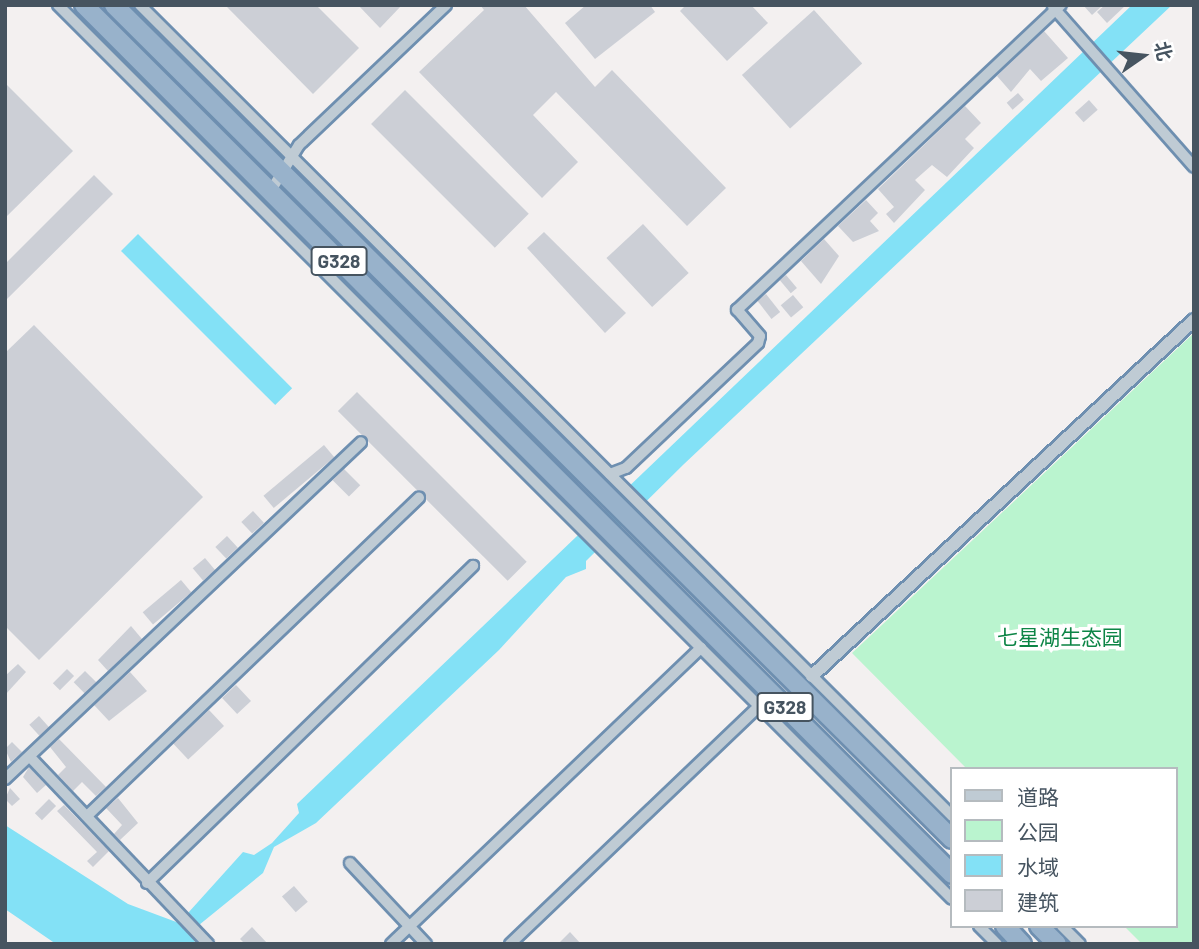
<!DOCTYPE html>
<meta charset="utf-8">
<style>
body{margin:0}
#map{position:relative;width:1199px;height:949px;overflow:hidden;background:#f3f0f0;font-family:Barlow,"Noto Sans SC",sans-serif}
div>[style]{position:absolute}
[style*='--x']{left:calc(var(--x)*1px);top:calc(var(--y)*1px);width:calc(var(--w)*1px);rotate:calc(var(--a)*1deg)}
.green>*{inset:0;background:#baf4cf}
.water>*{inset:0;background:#83e1f6;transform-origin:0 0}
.building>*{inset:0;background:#cccfd6;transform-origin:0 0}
.roads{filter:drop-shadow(2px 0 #6e8fb0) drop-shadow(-2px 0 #6e8fb0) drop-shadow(0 2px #6e8fb0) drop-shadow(0 -2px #6e8fb0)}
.minor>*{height:10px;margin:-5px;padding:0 5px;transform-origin:5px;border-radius:5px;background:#bfcbd4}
.tertiary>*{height:12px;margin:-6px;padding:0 6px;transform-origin:6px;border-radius:6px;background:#bfcbd4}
.trunk>*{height:18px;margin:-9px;padding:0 9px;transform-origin:9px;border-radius:9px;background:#98b2cb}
span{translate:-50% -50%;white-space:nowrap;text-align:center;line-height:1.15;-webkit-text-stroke:7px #fff;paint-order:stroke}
.shield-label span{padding:2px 5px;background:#fff;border:2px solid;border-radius:5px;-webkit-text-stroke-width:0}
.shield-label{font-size:19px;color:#465460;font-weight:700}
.park-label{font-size:21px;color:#0d8546}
.frame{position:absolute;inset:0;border:7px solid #465460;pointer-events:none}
.legend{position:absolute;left:950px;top:767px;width:228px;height:161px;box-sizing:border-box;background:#fff;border:2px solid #b5bbbf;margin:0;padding:9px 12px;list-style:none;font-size:21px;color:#465460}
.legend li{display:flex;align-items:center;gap:14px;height:35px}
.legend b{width:35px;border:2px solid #b5bbbf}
.north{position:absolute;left:1108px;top:21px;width:70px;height:70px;-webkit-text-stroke:5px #fff;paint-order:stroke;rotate:76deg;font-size:19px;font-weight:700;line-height:28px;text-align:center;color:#465460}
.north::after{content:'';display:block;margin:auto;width:24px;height:32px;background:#465460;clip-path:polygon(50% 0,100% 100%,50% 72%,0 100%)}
</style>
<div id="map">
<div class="green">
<div style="clip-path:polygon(1194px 333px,1194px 944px,1142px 944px,1124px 926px,1176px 926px,1176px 769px,967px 769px,852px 653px)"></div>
</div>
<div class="water">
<div style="clip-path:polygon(1132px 5px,1172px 5px,684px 464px,586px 561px,586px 569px,566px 577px,499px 650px,316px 823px,274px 847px,263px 873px,199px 925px,194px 944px,56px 944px,5px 909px,5px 825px,128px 904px,179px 923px,243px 852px,254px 855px,272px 843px,299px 813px,297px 804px)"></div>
<div style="left:138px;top:234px;width:218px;height:24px;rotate:45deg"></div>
</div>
<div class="building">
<div style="clip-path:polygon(225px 5px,316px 5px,359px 48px,313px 94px)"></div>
<div style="clip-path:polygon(358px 5px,402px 5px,380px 28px)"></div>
<div style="clip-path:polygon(480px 5px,524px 5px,595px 87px,612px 70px,726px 188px,687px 226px,556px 92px,533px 115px,578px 162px,542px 198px,419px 72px,484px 10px)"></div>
<div style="clip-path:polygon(586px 5px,650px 5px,655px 12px,595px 59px,565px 23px)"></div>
<div style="clip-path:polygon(686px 5px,751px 5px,768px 23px,727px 61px,680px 11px)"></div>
<div style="clip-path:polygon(1083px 5px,1103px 5px,1092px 15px)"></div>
<div style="clip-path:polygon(1105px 5px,1126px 5px,1107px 23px,1097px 12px)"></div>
<div style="left:814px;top:10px;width:72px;height:97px;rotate:48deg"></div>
<div style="clip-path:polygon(1044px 31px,1068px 58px,1041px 81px,1030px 69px,1011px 92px,997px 76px)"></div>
<div style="clip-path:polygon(5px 83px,73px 151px,5px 218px)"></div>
<div style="left:405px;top:90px;width:175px;height:48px;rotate:45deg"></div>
<div style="left:1018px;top:93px;width:9px;height:15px;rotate:49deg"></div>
<div style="left:1089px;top:100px;width:13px;height:19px;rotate:48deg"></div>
<div style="clip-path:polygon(965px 106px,981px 123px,965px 139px,974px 148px,947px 177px,932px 165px,915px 180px,925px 190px,894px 223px,886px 214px,894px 207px,878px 189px)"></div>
<div style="clip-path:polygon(94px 175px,113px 194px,5px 301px,5px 264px)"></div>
<div style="clip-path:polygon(866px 200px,878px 213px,870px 221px,879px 231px,853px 242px,838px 226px)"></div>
<div style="left:643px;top:224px;width:67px;height:50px;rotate:47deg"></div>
<div style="clip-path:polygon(544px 232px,626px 313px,605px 333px,527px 248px)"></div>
<div style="clip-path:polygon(824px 239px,839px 256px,821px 284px,801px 261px)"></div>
<div style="left:786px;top:275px;width:17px;height:8px;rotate:50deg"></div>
<div style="left:766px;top:294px;width:23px;height:11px;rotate:52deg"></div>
<div style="left:793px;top:295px;width:16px;height:16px;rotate:50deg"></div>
<div style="clip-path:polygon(34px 325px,203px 497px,39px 660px,5px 626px,5px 353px)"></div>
<div style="left:357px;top:392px;width:240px;height:27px;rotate:45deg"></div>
<div style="left:324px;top:445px;width:16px;height:79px;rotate:50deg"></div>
<div style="left:344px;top:469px;width:23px;height:16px;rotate:45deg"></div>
<div style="left:253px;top:511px;width:16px;height:16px;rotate:47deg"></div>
<div style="left:227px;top:536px;width:16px;height:16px;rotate:47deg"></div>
<div style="left:205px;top:558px;width:16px;height:16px;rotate:50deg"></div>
<div style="left:181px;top:580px;width:16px;height:50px;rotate:50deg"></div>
<div style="clip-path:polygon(131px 626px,142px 639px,108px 671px,98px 660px)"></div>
<div style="clip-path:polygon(18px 664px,26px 672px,5px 695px,5px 676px)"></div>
<div style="left:67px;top:669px;width:10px;height:20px;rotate:45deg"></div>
<div style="left:85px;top:671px;width:16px;height:16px;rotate:45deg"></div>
<div style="clip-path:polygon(130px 672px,147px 691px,109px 721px,94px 705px)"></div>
<div style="left:236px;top:685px;width:22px;height:19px;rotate:47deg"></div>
<div style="left:209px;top:710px;width:22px;height:49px;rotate:47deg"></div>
<div style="left:39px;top:716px;width:15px;height:13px;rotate:48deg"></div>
<div style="clip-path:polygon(59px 739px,106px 787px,96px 796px,82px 782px,73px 791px,58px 775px,66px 767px,50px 747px)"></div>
<div style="clip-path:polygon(12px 742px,22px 752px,11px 762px,5px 749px)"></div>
<div style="clip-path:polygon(29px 767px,46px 785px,37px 793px,23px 777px)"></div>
<div style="clip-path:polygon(10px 788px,20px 799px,12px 806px,5px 799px)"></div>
<div style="clip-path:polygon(118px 798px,138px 823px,120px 840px,114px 834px,122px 825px,106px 808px)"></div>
<div style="left:49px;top:799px;width:10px;height:20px;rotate:45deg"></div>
<div style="clip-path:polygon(64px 805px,109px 851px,93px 867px,87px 861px,97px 852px,57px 811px)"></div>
<div style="left:294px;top:886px;width:21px;height:16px;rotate:49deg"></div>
<div style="clip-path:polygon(252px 927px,268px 944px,245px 944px,240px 939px)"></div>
<div style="clip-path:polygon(570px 932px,581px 944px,558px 944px)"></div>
</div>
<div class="roads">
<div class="minor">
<div style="--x:58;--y:5;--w:1264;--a:45"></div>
<div style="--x:140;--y:5;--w:1148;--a:44.96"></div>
<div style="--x:1053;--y:7;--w:213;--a:48.6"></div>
<div style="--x:270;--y:192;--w:55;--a:-58.3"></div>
<div style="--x:299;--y:145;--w:203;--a:-43.6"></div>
<div style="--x:610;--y:474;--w:17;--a:-21"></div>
<div style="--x:626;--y:468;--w:182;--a:-43.4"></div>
<div style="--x:758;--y:343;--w:7;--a:-74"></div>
<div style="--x:760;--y:336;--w:35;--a:-131"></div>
<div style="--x:737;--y:310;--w:445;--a:-43.3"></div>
<div style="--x:30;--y:757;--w:258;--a:46.4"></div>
<div style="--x:5;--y:779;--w:490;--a:-43.4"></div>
<div style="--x:87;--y:816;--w:460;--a:-43.8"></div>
<div style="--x:350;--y:863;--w:111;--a:46.8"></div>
<div style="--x:147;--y:883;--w:455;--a:-44.2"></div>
<div style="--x:979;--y:926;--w:25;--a:45"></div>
<div style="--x:1062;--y:926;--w:25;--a:45"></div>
<div style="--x:391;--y:944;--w:429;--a:-43.7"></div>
<div style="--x:510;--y:944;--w:344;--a:-43.7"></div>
</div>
<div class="tertiary">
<div style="--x:812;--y:676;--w:522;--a:-42.98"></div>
</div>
<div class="trunk">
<div style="--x:84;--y:5;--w:1228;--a:45.03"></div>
<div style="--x:114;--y:5;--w:1182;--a:44.86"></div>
<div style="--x:1005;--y:926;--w:25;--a:47"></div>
<div style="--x:1039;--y:926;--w:25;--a:45"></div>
</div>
</div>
<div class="shield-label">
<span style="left:339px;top:261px">G328</span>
<span style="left:785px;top:707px">G328</span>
</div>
<div class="park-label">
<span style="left:1060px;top:637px">七星湖生态园</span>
</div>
<div class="frame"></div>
<ul class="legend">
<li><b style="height:9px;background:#bfcbd4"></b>道路</li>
<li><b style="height:19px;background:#baf4cf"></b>公园</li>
<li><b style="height:19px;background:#83e1f6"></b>水域</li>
<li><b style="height:19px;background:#cccfd6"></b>建筑</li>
</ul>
<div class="north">北</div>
</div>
